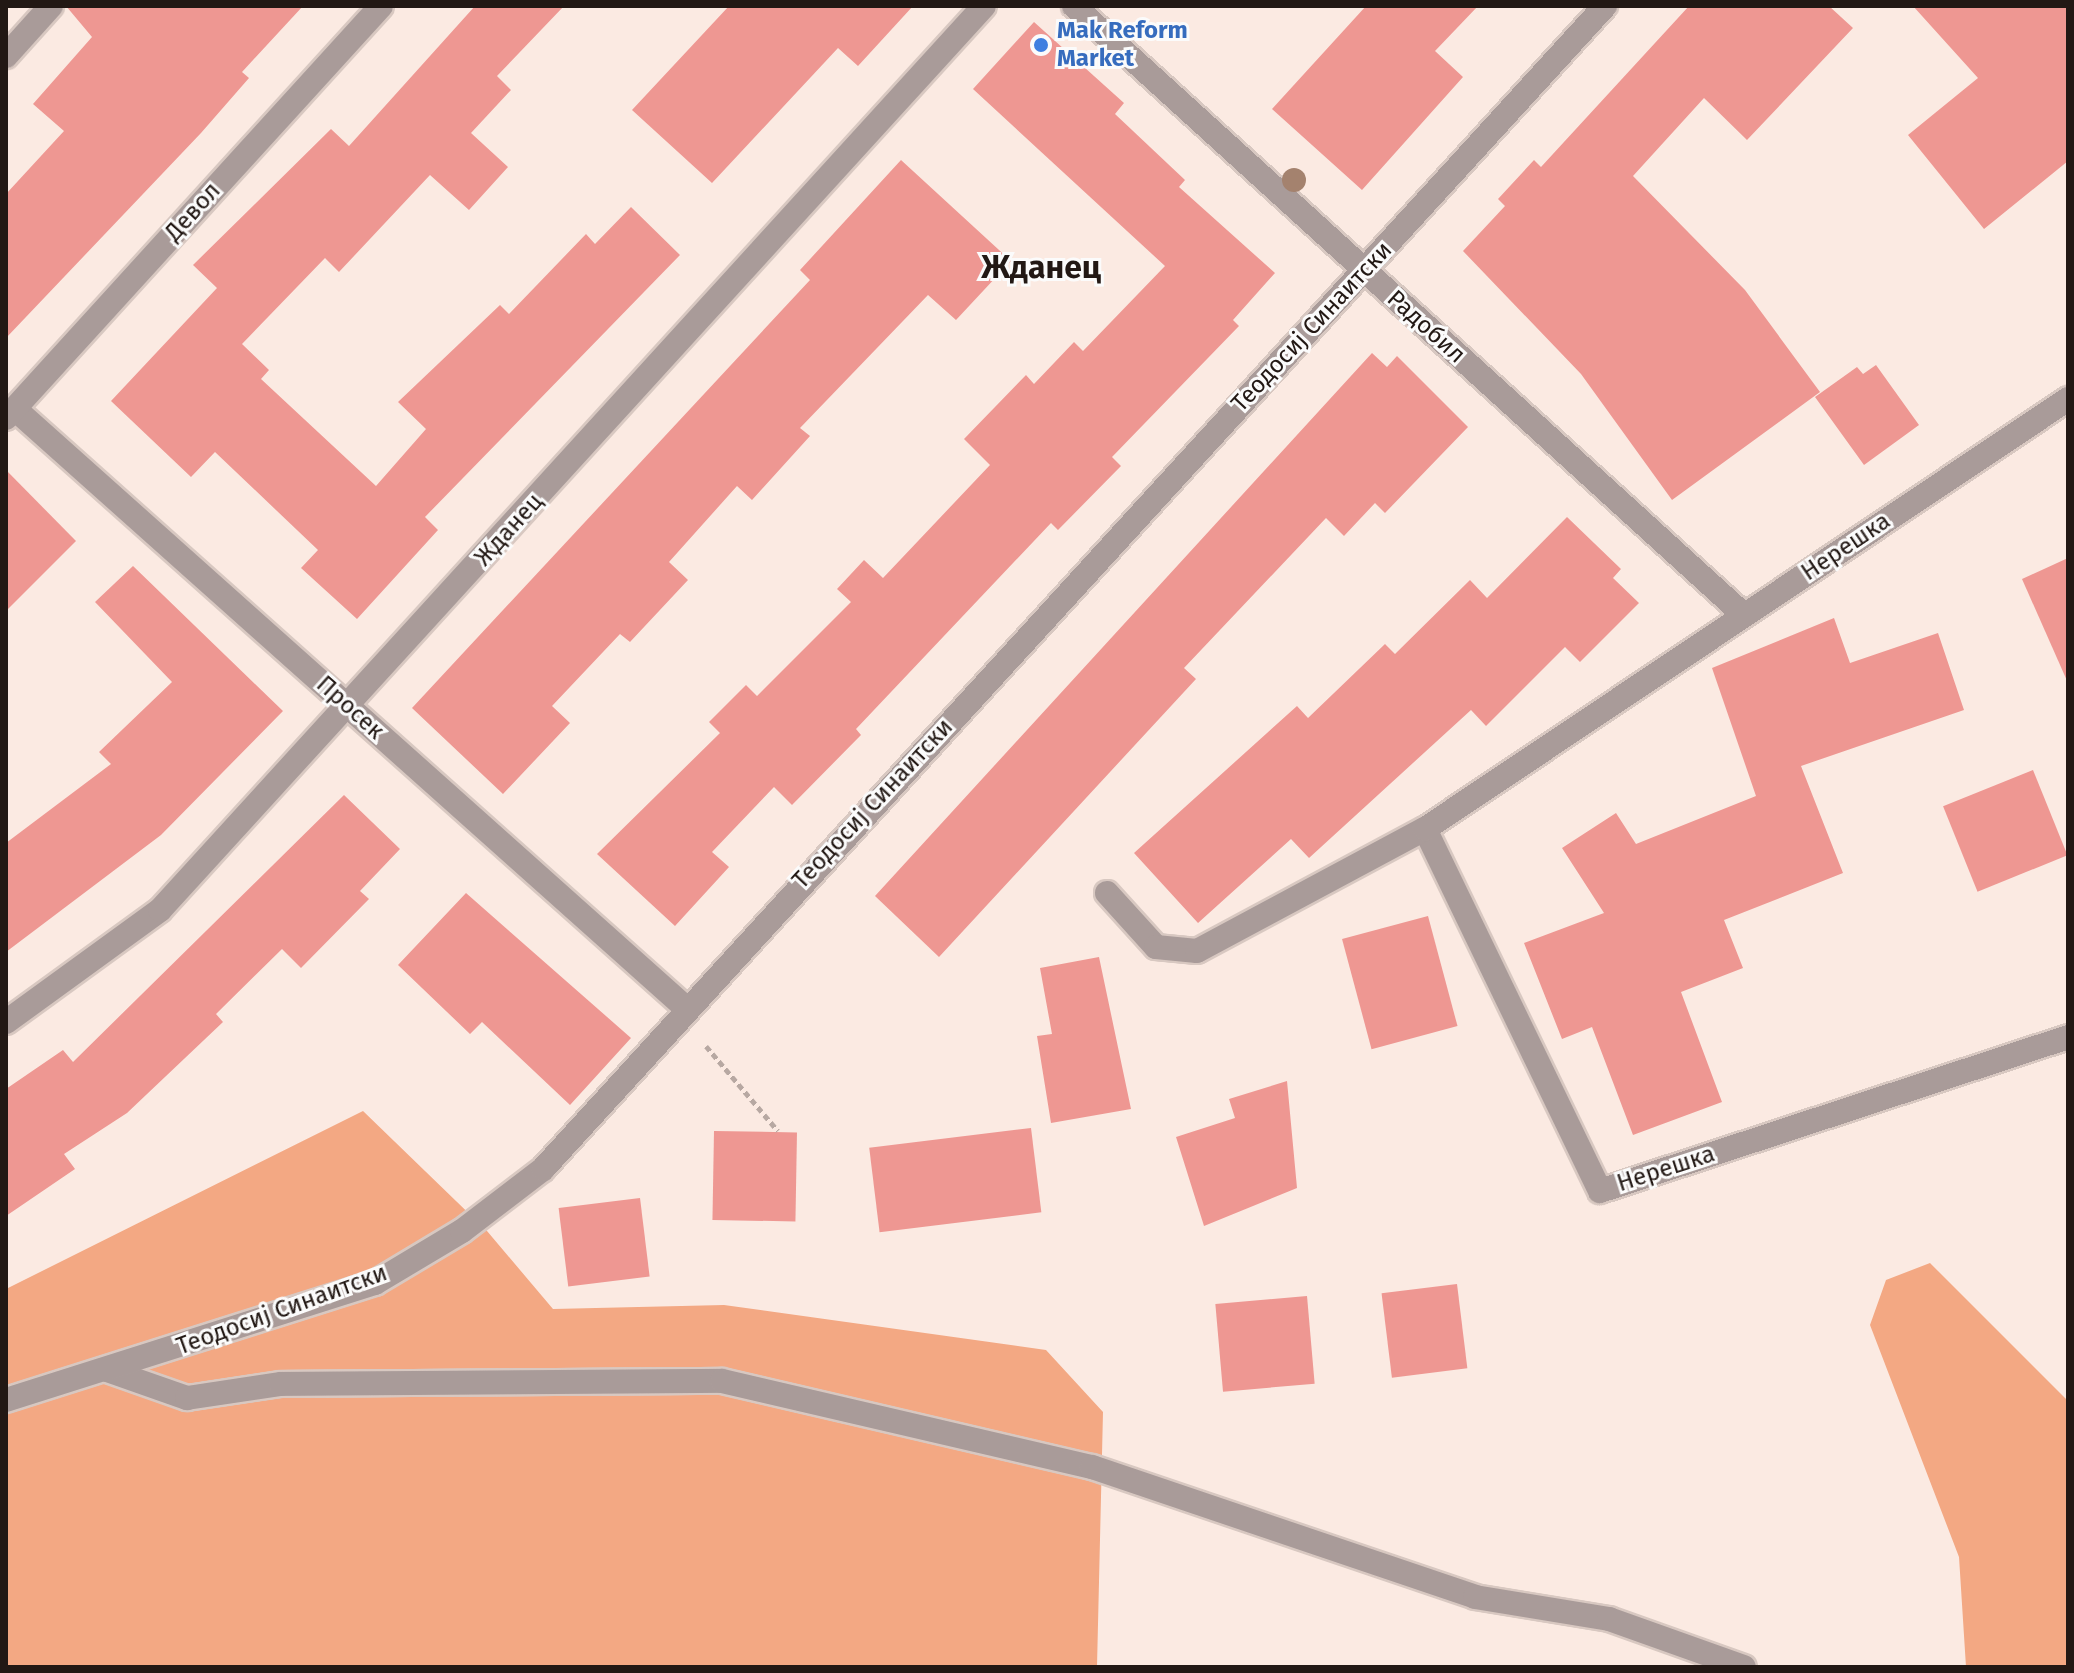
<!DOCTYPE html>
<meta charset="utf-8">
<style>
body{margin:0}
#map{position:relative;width:2074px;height:1673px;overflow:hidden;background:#fbeae2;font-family:"Fira Sans",sans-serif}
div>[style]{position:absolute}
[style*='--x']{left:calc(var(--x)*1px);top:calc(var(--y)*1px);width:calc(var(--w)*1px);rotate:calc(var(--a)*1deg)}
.green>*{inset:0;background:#f3a883}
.building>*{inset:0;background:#ee9792;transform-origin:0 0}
.path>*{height:5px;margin-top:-2.5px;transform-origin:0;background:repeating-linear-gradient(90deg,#b7a8a2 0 6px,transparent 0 10px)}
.roads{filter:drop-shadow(2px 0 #d8c8c1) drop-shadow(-2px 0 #d8c8c1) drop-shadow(0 2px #d8c8c1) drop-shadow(0 -2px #d8c8c1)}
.minor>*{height:24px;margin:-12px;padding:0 12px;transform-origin:12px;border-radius:12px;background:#a99b99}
.trees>*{width:24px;height:24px;margin:-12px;border-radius:50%;background:#a4826e}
.dots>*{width:22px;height:22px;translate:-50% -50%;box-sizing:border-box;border:4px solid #fbfbfb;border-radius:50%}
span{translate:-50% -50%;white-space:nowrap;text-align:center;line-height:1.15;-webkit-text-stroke:6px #fbfbfb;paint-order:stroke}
.shop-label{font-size:24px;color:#366cbe;font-weight:700}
.left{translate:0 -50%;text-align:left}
.street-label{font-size:24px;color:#221814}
.district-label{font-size:32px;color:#221814;font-weight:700}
.frame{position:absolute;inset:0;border:8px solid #221814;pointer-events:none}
</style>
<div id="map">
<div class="green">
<div style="clip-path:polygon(363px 1111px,487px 1231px,553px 1309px,724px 1305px,1046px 1350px,1103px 1412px,1097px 1667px,6px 1667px,6px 1289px)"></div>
<div style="clip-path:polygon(1930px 1263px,2068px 1401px,2068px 1667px,1966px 1667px,1959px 1557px,1870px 1325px,1886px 1280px)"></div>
</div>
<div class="building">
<div style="clip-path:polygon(66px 6px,303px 6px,242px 72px,249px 78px,201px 133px,6px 338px,6px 194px,64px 131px,33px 104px,92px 37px)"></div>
<div style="clip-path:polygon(475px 6px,564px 6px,497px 76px,511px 90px,471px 133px,508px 167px,469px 210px,430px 175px,339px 272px,325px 258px,242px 344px,269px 370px,261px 379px,376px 486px,426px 429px,398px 402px,500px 305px,509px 314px,586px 234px,595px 244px,631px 207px,680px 255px,425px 517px,438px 530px,357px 619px,301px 568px,318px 550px,215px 452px,191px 477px,111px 401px,217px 288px,193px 265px,331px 129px,349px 146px)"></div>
<div style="clip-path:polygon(729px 6px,913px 6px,858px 66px,838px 48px,712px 183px,632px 110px)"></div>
<div style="clip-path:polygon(1366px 6px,1478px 6px,1435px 51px,1463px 77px,1362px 190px,1272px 109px)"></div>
<div style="clip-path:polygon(1689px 6px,1829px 6px,1853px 28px,1747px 140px,1704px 98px,1633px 176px,1745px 290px,1820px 392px,1672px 500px,1581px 374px,1463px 251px,1505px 206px,1498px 199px,1534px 160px,1541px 167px)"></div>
<div style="clip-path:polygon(1913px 6px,2068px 6px,2068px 161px,1984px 229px,1908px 135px,1978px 78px)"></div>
<div style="clip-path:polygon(1034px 22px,1124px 103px,1115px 114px,1185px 180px,1179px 187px,1275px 273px,1233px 320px,1239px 326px,1112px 457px,1121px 466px,1058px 530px,1051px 523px,856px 729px,861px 735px,792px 805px,774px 787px,712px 852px,729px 867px,675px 926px,597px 854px,720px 733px,709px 722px,746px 685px,757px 696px,851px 602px,837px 589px,864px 560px,883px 578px,990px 465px,964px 439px,1026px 375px,1034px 384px,1074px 342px,1083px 351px,1165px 266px,973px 89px)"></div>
<div style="clip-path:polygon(901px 160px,1011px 261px,956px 320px,928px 295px,800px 428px,810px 436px,752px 500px,737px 486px,669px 562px,688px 580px,630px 642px,620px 634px,552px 706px,570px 723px,503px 794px,412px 708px,810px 280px,800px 270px)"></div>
<div style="clip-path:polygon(1372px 353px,1387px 367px,1397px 356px,1468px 427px,1385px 513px,1375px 503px,1344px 536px,1326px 518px,1184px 668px,1196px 679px,939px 957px,875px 896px)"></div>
<div style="clip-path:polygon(1876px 365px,1919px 425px,1864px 465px,1815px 397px,1857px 367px,1863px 374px)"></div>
<div style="clip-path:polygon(6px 470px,76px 541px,6px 611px)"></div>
<div style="clip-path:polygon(1567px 517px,1621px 569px,1613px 578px,1639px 603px,1580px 662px,1565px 647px,1486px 726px,1471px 710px,1309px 858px,1291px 839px,1198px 923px,1134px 853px,1297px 706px,1308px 718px,1385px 644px,1395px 654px,1470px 580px,1487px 598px)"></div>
<div style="clip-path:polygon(2068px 558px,2068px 683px,2022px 579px)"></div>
<div style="clip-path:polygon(133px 566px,283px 711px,161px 835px,6px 952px,6px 843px,111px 764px,99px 752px,172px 682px,95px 602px)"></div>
<div style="clip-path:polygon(1834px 618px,1850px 663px,1938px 633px,1964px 710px,1801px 766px,1843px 873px,1724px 920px,1743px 968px,1681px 992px,1722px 1102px,1633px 1135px,1592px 1027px,1562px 1039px,1524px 943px,1604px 913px,1562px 848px,1616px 813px,1636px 844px,1756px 796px,1712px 668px)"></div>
<div style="left:2033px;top:770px;width:92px;height:97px;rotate:68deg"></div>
<div style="clip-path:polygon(344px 795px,400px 849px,360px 891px,369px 899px,301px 968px,282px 949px,216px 1014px,223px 1022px,127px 1113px,64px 1154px,75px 1169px,6px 1216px,6px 1089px,63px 1050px,73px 1062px)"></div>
<div style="clip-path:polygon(466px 893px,631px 1038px,570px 1105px,482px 1022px,470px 1034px,398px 965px)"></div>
<div style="left:1428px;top:916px;width:114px;height:89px;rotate:75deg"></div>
<div style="clip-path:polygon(1099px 957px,1131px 1109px,1051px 1123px,1037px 1036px,1052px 1034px,1040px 968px)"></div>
<div style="clip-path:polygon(1287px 1081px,1297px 1188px,1204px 1226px,1176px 1137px,1235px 1118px,1229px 1099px)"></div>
<div style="left:1031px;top:1128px;width:85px;height:163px;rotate:83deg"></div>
<div style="left:714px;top:1131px;width:83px;height:89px;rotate:1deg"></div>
<div style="left:640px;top:1198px;width:79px;height:82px;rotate:83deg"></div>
<div style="left:1457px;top:1284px;width:85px;height:76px;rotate:83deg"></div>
<div style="left:1307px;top:1296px;width:88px;height:92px;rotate:85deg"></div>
</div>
<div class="path">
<div style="--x:706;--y:1046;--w:111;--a:49.7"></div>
</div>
<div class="roads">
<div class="minor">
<div style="--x:1074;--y:6;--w:905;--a:42.27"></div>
<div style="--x:6;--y:56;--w:67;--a:-48"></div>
<div style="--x:15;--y:409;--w:899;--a:41.76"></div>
<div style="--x:6;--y:418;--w:557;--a:-47.69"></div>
<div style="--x:1425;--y:829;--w:402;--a:64.2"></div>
<div style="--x:1600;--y:1191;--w:493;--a:-18.2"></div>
<div style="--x:1107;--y:893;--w:73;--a:47.8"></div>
<div style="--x:1156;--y:947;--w:41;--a:5.6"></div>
<div style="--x:1197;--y:951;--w:259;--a:-28.2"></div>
<div style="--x:1425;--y:829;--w:774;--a:-33.77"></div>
<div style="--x:6;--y:1022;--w:190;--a:-36"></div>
<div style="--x:160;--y:910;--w:1223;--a:-47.65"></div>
<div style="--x:107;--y:1370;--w:85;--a:19.3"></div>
<div style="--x:187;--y:1398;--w:95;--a:-8.5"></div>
<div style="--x:281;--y:1384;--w:441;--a:-0.4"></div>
<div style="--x:722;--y:1381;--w:380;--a:13.1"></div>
<div style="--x:1092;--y:1467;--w:404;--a:18.7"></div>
<div style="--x:1475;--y:1597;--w:136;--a:9.3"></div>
<div style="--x:1609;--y:1619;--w:143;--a:19.6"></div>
<div style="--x:6;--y:1400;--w:387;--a:-17.6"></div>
<div style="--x:375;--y:1283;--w:101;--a:-30.9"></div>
<div style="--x:462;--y:1231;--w:102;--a:-37.4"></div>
<div style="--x:543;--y:1169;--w:1575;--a:-47.6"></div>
</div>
</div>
<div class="trees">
<div style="left:1294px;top:180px"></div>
</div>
<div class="dots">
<div style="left:1041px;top:45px;background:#3f7fe0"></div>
</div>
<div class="shop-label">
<span class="left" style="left:1057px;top:45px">Mak Reform<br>Market</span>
</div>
<div class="street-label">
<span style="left:193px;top:212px;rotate:-48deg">Девол</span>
<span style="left:1312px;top:327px;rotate:-47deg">Теодосиј Синаитски</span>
<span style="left:1426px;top:327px;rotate:42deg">Радобил</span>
<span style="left:509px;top:530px;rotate:-48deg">Жданец</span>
<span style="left:1846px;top:547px;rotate:-34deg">Нерешка</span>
<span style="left:350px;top:708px;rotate:42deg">Просек</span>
<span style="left:873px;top:804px;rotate:-47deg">Теодосиј Синаитски</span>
<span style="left:1666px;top:1169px;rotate:-18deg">Нерешка</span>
<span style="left:282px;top:1310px;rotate:-20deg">Теодосиј Синаитски</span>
</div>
<div class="district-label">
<span style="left:1041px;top:267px">Жданец</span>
</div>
<div class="frame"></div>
</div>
